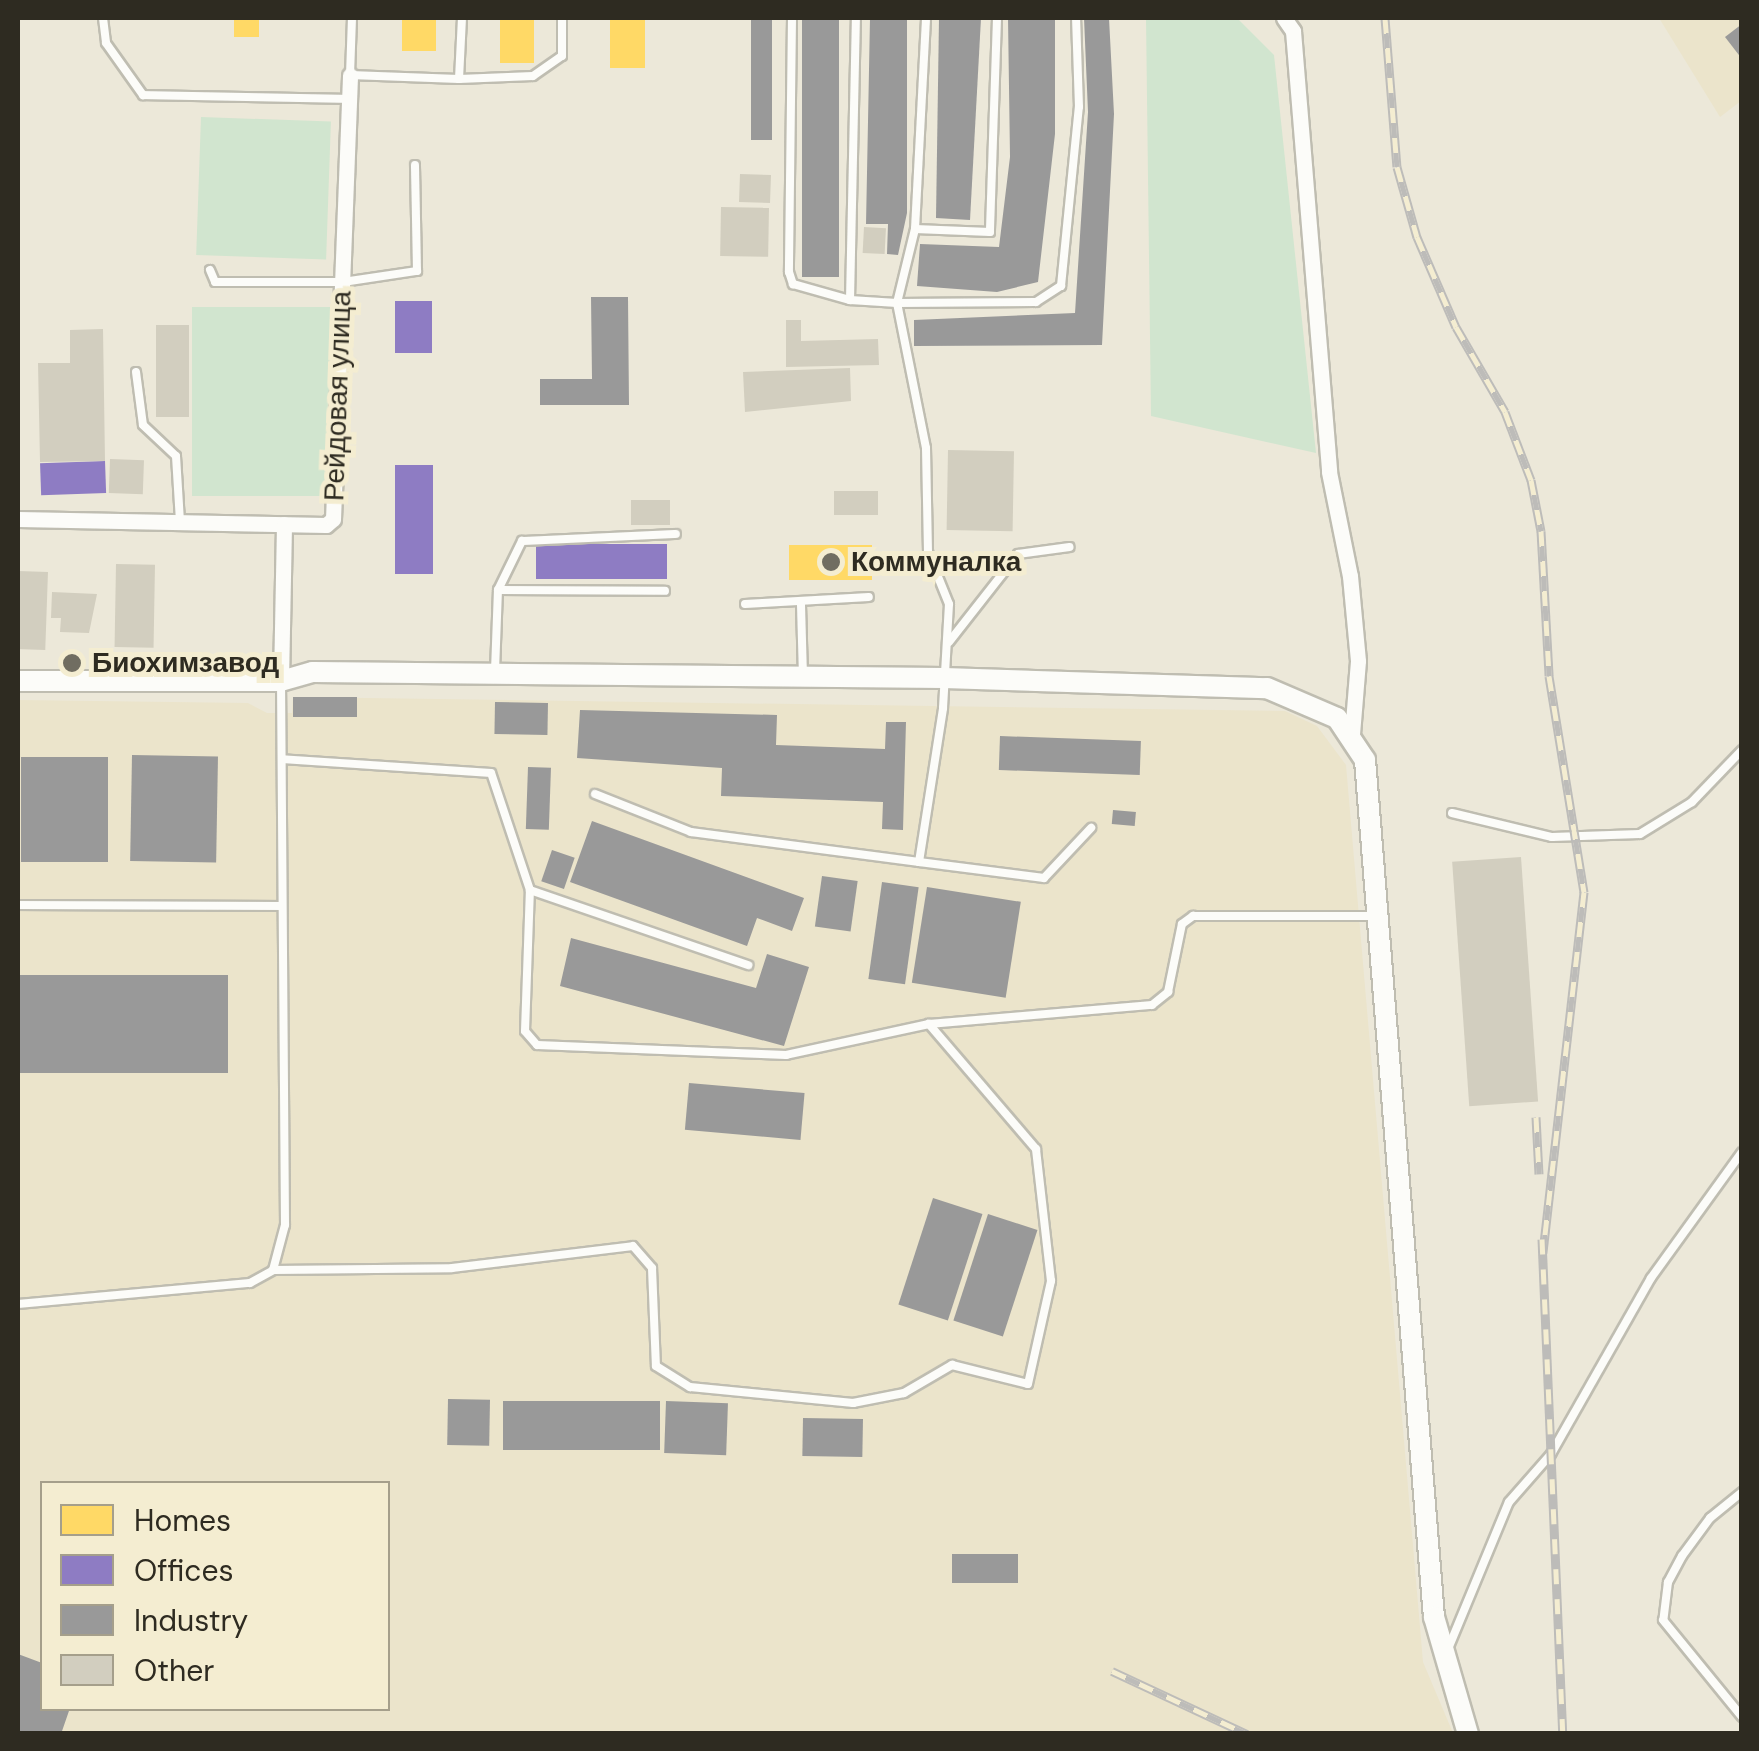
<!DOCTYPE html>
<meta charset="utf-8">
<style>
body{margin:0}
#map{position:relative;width:1759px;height:1751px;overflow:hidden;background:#ece8d9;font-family:"DM Sans",sans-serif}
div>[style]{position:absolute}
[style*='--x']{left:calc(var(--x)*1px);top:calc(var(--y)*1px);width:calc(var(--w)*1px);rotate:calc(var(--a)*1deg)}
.built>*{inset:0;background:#ebe4cb}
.green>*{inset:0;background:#d1e5cf;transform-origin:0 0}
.homes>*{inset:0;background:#ffd966;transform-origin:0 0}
.offices>*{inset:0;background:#8e7cc3;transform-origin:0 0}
.industry>*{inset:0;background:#999;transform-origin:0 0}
.building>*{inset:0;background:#d2cebf;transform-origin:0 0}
.roads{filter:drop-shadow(2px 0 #bfbdb1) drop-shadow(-2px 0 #bfbdb1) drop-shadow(0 2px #bfbdb1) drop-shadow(0 -2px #bfbdb1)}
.lane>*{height:8px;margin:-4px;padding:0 4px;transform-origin:4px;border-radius:4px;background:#fcfcf9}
.street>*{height:15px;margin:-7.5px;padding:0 7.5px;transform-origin:7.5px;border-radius:7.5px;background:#fcfcf9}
.secondary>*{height:20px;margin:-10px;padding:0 10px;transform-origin:10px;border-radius:10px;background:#fcfcf9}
.rail>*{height:9px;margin-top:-4.5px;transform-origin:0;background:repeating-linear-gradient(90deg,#f4edd1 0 15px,#bdbcb9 0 30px);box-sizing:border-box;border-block:2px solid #bdbcb9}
.dots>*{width:28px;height:28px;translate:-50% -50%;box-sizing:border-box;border:5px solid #f4edd1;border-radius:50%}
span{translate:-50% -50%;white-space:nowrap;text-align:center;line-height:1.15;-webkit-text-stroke:10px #f4edd1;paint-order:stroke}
.street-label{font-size:28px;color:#2e2b21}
.poi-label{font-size:28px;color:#2e2b21;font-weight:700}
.left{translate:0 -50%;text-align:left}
.frame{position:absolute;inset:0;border:20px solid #2e2b21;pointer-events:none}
.legend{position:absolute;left:40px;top:1481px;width:350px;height:230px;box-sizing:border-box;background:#f4edd1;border:2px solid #a59f8b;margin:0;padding:12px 18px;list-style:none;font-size:30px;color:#2e2b21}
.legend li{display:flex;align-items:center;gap:20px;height:50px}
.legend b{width:50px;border:2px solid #a59f8b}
</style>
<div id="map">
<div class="built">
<div style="clip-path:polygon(1659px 18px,1741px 18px,1741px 101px,1720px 117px)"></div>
<div style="clip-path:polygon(evenodd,293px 697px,1285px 711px,1317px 726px,1346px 765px,1423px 1662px,1453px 1733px,18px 1734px,18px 700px,248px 703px,267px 713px,292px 713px,293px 697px,42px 1484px,388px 1484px,388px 1708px,42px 1708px,42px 1484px)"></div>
</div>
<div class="green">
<div style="clip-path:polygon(1146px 18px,1237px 18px,1274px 55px,1316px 453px,1151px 416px)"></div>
<div style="left:201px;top:117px;width:130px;height:138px;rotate:2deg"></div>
<div style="left:192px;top:307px;width:139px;height:189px"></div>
</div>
<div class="homes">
<div style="left:234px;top:18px;width:25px;height:19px"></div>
<div style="left:402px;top:18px;width:34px;height:33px"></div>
<div style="left:500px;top:18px;width:34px;height:45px"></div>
<div style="left:610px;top:18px;width:35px;height:50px"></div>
<div style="left:789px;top:545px;width:83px;height:35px"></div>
</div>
<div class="offices">
<div style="left:395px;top:301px;width:37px;height:52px"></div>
<div style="left:105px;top:461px;width:32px;height:65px;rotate:88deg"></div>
<div style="left:395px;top:465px;width:38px;height:109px"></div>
<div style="left:536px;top:544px;width:131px;height:35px"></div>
</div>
<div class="industry">
<div style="left:751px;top:18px;width:21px;height:122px"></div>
<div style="left:802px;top:18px;width:37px;height:259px"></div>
<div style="clip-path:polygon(870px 18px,907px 18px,907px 213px,898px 255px,887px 254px,888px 224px,866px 224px)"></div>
<div style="clip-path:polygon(939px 18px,981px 18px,970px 220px,936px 218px)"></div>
<div style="clip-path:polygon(1008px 18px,1055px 18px,1055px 134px,1038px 282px,997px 292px,917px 286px,920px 244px,999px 247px,1010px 157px)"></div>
<div style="clip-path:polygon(1084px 18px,1109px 18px,1114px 114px,1102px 345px,914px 346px,914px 320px,1075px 313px,1088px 112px)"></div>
<div style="clip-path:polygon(1742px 24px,1742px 59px,1725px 37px)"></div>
<div style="clip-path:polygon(591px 297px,628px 297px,629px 405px,540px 405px,540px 379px,592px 379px)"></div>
<div style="left:293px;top:697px;width:64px;height:20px"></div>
<div style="left:495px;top:702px;width:53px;height:32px;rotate:1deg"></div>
<div style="clip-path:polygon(580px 710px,777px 715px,776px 745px,885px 749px,886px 722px,906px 722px,903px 830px,882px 829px,883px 802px,721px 796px,722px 768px,577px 758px)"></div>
<div style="left:1000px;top:736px;width:141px;height:34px;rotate:2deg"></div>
<div style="left:132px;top:755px;width:86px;height:106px;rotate:1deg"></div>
<div style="left:21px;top:757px;width:87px;height:105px"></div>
<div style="left:528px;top:767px;width:23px;height:62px;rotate:2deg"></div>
<div style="left:1113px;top:810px;width:23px;height:14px;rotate:5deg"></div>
<div style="clip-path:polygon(592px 821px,804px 898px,792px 931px,757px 918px,747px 946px,570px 882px)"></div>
<div style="left:552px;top:850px;width:24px;height:33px;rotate:19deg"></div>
<div style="left:822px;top:876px;width:36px;height:51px;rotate:8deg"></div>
<div style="left:882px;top:882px;width:37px;height:98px;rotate:8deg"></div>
<div style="left:927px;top:887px;width:95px;height:97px;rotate:9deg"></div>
<div style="clip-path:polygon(571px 938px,756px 988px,767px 954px,809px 967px,784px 1046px,560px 986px)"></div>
<div style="left:18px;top:975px;width:210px;height:98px"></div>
<div style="left:689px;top:1083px;width:116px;height:47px;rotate:5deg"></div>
<div style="left:933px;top:1198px;width:52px;height:112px;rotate:18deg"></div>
<div style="left:988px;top:1214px;width:52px;height:112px;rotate:18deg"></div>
<div style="left:448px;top:1399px;width:42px;height:46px;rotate:1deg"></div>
<div style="left:503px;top:1401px;width:157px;height:49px"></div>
<div style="left:666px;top:1401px;width:62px;height:52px;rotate:2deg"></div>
<div style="left:803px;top:1418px;width:60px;height:38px;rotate:1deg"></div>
<div style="left:952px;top:1554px;width:66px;height:29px"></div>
<div style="clip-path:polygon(18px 1654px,42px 1663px,42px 1708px,70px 1708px,61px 1734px,18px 1734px)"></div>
</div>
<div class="building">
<div style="left:740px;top:174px;width:31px;height:28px;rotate:2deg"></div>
<div style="left:721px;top:207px;width:48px;height:49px;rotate:1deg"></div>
<div style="left:864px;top:227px;width:22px;height:26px;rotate:3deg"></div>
<div style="clip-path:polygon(786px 320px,801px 320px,801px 341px,878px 339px,879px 365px,786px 367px)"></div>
<div style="left:156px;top:325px;width:33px;height:92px"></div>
<div style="clip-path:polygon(103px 329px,105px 461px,40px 462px,38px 363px,70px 363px,70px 330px)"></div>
<div style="clip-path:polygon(850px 368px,851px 401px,745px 412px,743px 372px)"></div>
<div style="left:948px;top:450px;width:66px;height:80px;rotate:1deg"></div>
<div style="left:110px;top:459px;width:34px;height:34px;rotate:2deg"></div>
<div style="left:834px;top:491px;width:44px;height:24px"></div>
<div style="left:631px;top:500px;width:39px;height:25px"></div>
<div style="left:116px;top:564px;width:39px;height:83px;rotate:1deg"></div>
<div style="left:18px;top:571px;width:30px;height:78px;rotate:2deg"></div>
<div style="clip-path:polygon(52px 592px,97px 594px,89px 633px,60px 632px,61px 618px,51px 618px)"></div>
<div style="left:1521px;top:857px;width:245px;height:69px;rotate:86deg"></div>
</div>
<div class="roads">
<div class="lane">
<div style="--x:103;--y:18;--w:25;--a:83"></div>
<div style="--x:106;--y:43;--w:64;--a:54.6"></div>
<div style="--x:143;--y:95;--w:206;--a:1.1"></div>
<div style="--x:352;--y:18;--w:57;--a:92"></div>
<div style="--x:350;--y:75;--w:109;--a:2.1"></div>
<div style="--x:459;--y:79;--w:74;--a:-2.3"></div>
<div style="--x:533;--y:76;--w:35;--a:-35"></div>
<div style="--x:562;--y:56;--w:38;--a:-90"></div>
<div style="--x:792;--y:18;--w:254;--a:90.7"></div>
<div style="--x:789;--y:272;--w:13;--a:72"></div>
<div style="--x:793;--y:284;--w:59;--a:15.7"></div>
<div style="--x:850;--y:300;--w:282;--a:-88.8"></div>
<div style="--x:997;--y:18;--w:214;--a:91.9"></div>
<div style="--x:990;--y:232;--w:75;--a:-177.7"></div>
<div style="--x:915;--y:229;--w:76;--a:103.7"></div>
<div style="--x:897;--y:303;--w:139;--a:-0.4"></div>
<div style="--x:1036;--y:302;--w:30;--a:-33"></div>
<div style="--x:1061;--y:286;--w:180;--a:-84.3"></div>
<div style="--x:1079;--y:107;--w:89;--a:-91.9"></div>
<div style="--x:459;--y:79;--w:61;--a:-87.2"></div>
<div style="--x:915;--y:229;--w:211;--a:-87"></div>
<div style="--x:210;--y:270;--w:13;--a:67"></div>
<div style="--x:215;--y:282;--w:128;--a:0"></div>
<div style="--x:343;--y:282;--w:75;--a:-8.5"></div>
<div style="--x:417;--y:271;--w:106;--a:-91.1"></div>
<div style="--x:136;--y:372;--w:53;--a:82.5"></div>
<div style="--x:143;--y:425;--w:45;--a:43.2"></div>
<div style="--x:176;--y:456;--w:66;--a:86.5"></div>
<div style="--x:498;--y:590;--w:167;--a:0.3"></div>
<div style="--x:745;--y:604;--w:124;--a:-3.2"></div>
<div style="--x:801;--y:605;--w:70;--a:88.4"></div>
<div style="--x:949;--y:642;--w:112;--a:-51.9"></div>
<div style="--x:1018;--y:554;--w:52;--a:-7.7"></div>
<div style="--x:495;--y:671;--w:81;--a:-87.9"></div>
<div style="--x:498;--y:590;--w:55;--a:-63.9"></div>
<div style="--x:522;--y:541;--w:154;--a:-2.6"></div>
<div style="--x:595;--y:794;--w:103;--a:21.6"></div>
<div style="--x:691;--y:832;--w:230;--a:7.5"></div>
<div style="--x:919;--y:862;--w:156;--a:-81.1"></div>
<div style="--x:943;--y:708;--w:104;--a:-86.7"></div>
<div style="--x:949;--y:604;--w:56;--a:-112"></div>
<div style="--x:928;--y:552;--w:104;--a:-91.1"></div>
<div style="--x:926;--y:448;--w:148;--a:-101.3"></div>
<div style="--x:897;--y:303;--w:47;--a:-176.3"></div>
<div style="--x:1452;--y:813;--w:103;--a:13.5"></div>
<div style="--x:1552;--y:837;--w:88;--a:-2"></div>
<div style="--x:1640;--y:834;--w:61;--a:-31.6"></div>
<div style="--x:1692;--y:802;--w:72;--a:-46.1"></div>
<div style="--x:919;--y:862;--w:126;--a:7.3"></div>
<div style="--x:1044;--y:878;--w:69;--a:-46.8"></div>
<div style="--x:530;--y:890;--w:231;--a:19"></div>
<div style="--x:18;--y:905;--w:264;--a:0.2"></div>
<div style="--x:929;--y:1024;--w:224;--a:-4.9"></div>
<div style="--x:1152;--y:1005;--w:21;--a:-39"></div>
<div style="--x:1168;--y:992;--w:69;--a:-78.4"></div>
<div style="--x:1182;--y:924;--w:14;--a:-36"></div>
<div style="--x:1193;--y:916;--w:182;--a:0"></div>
<div style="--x:273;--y:1270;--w:179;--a:-0.6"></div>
<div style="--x:452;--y:1268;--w:182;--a:-6.9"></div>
<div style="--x:633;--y:1246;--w:29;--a:49"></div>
<div style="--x:652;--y:1268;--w:98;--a:87.7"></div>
<div style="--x:656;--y:1366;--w:40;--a:32"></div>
<div style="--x:690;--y:1387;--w:164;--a:5.6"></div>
<div style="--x:853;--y:1403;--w:52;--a:-11.1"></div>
<div style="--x:904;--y:1393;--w:56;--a:-30.3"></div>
<div style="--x:952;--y:1365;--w:78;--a:14"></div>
<div style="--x:1028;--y:1384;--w:106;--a:-77.4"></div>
<div style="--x:1051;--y:1281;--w:133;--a:-96.5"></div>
<div style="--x:1036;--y:1149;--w:165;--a:-130.6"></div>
<div style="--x:929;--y:1024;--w:146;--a:167.8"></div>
<div style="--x:786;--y:1055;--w:249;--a:-177.7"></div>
<div style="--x:537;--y:1045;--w:18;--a:-131"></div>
<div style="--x:525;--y:1031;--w:141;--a:-88"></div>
<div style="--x:530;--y:890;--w:123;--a:-108.4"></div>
<div style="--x:491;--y:773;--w:209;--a:-176.2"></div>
<div style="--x:18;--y:1304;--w:233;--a:-5.2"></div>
<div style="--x:250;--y:1283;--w:26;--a:-29"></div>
<div style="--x:273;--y:1270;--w:47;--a:-75.1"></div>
<div style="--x:285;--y:1225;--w:540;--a:-90.42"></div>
<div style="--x:1742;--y:1492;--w:41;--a:140.9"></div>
<div style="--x:1710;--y:1518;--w:47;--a:126.4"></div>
<div style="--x:1682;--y:1556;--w:30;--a:118"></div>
<div style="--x:1668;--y:1582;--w:38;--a:97"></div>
<div style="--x:1663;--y:1620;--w:125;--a:50.8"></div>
<div style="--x:1448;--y:1649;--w:159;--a:-67.5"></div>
<div style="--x:1509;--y:1502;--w:64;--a:-48.8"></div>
<div style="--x:1551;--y:1454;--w:202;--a:-60.4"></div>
<div style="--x:1651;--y:1278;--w:155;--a:-54.2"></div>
</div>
<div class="street">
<div style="--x:1284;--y:18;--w:16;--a:55"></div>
<div style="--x:1293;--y:31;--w:442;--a:85.3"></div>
<div style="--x:1329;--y:472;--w:106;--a:78.6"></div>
<div style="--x:1350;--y:576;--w:85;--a:84.6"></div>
<div style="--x:1358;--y:661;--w:73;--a:94.7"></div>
<div style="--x:18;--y:519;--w:308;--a:1.1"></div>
<div style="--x:326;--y:525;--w:9;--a:-41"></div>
<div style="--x:333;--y:519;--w:444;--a:-87.8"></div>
<div style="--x:281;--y:681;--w:157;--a:-88.9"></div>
</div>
<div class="secondary">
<div style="--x:18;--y:681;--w:263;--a:0"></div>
<div style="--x:281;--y:681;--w:33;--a:-16"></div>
<div style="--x:313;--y:672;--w:631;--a:0.54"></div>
<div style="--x:944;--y:678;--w:323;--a:1.8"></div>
<div style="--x:1267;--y:688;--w:76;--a:23.2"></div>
<div style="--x:1337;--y:718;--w:50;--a:56.3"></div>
<div style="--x:1365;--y:760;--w:860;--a:85.4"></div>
<div style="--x:1434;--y:1617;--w:122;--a:73.8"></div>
</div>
</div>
<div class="rail">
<div style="--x:1385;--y:18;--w:149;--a:85.4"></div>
<div style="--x:1397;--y:167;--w:73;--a:74.1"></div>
<div style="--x:1417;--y:237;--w:98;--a:66.6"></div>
<div style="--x:1456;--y:327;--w:98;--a:60"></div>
<div style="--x:1505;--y:412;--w:73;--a:69.1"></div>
<div style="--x:1531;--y:480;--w:52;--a:78.9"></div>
<div style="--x:1541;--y:531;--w:145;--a:86.8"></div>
<div style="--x:1549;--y:676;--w:219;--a:80.8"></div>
<div style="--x:1584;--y:892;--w:363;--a:96.5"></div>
<div style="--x:1536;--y:1117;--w:57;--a:87"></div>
<div style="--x:1542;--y:1239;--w:495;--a:87.6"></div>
<div style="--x:1112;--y:1671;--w:149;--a:25"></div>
</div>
<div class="dots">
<div style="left:831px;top:562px;background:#706d61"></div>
<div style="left:72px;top:663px;background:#706d61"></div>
</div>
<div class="street-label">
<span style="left:338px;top:396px;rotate:-88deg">Рейдовая улица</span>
</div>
<div class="poi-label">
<span class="left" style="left:851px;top:562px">Коммуналка</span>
<span class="left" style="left:92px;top:663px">Биохимзавод</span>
</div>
<div class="frame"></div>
<ul class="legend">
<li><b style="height:28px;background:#ffd966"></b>Homes</li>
<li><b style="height:28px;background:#8e7cc3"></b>Offices</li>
<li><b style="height:28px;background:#999"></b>Industry</li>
<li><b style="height:28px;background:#d2cebf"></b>Other</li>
</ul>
</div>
